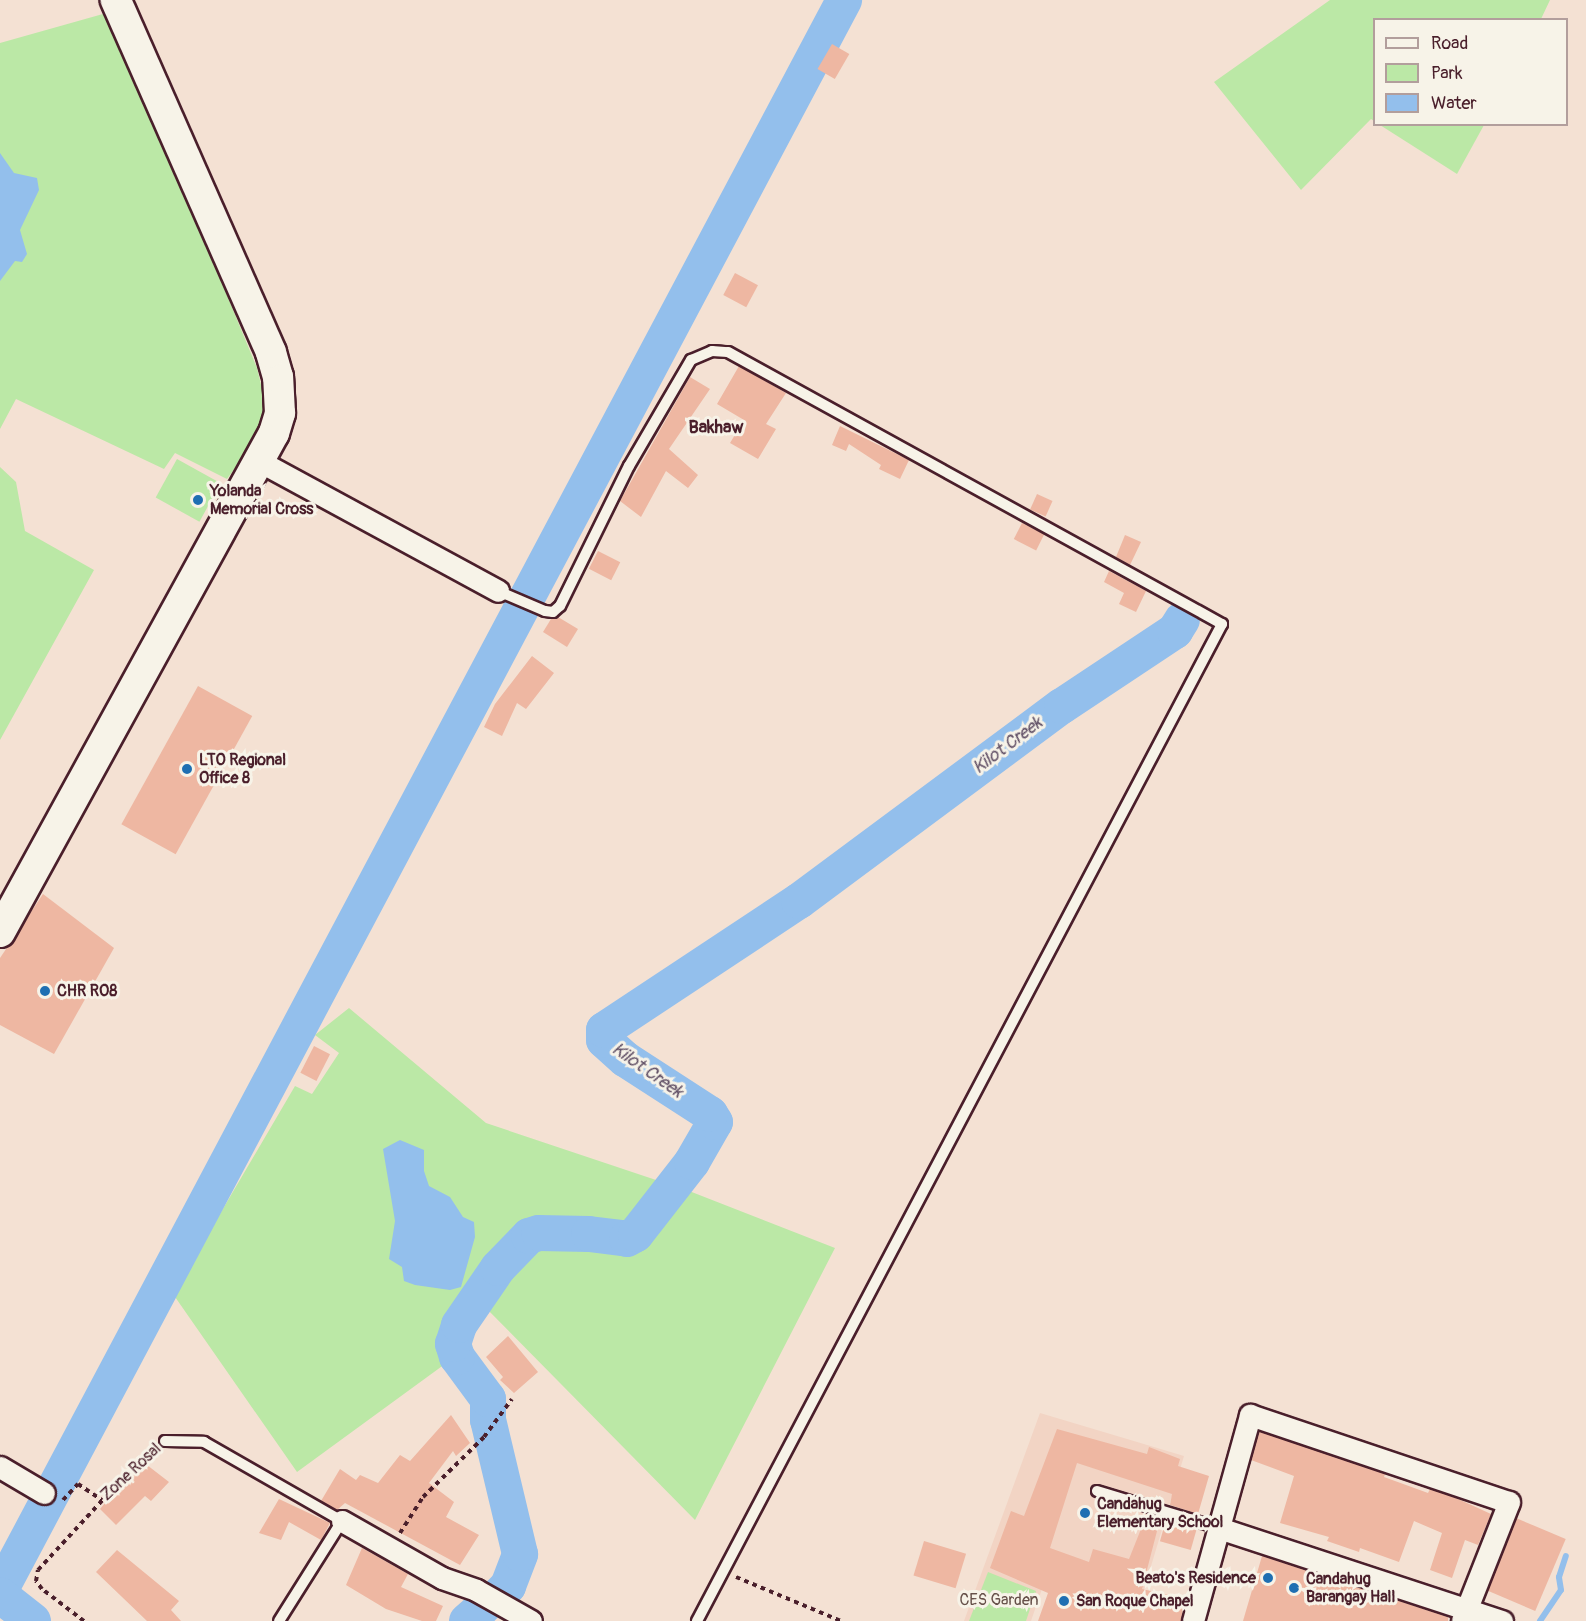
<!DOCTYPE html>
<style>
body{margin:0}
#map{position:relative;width:1586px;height:1621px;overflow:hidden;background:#f4e1d3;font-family:Pangolin,sans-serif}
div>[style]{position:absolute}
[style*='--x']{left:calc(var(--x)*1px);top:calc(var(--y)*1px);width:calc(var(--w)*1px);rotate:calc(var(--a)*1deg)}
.built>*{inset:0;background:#f2d4c4}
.green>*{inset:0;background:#bbe8a6;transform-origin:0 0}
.water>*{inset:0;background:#93bfec}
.stream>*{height:6px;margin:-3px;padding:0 3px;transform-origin:3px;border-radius:3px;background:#93bfec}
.river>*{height:36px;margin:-18px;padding:0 18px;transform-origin:18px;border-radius:18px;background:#93bfec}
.building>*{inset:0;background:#eeb7a2;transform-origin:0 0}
.path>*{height:4px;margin-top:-2px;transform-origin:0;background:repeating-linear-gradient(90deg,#4a1f2b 0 4.5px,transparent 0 9px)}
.roads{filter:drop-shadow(2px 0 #4a1f2b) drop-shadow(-2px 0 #4a1f2b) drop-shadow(0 2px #4a1f2b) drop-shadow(0 -2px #4a1f2b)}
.lane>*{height:10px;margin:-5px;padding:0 5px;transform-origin:5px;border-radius:5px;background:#f7f3e8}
.street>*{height:21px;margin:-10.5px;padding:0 10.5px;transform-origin:10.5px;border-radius:10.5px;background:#f7f3e8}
.secondary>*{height:30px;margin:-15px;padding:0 15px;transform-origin:15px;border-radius:15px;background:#f7f3e8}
.dots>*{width:16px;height:16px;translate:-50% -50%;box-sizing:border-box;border:3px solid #f7f3e8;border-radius:50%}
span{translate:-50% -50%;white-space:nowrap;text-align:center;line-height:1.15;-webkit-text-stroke:6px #f7f3e8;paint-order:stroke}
.poi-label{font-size:16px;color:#4a1f2b;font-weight:700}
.left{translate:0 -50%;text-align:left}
.right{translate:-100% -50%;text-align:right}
.street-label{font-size:16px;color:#4a1f2b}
.park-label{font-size:16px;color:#66514a}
.neighbourhood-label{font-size:18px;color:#4a1f2b;font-weight:700}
.water-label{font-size:18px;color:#604f65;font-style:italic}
.legend{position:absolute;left:1373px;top:18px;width:195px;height:108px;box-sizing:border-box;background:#f7f3e8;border:2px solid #b29e9c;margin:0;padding:8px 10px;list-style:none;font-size:18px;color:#4a1f2b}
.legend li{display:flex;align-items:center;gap:12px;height:30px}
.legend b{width:30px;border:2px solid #b29e9c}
</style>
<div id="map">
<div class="built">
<div style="clip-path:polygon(1040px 1413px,1184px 1456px,1137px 1613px,1043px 1586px,1031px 1621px,964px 1621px)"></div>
</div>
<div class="green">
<div style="clip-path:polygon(1330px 0,1550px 0,1541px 19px,1374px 20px,1374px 121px,1371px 119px,1301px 190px,1214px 82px)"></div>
<div style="clip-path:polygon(110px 12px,257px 368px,265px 401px,256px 439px,227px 479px,175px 453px,164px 469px,16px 399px,0 429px,0 43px)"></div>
<div style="clip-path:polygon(1380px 125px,1484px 125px,1457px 174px)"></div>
<div style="left:177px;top:459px;width:50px;height:44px;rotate:29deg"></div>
<div style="clip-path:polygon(0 467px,16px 482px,25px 531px,94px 570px,0 740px)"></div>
<div style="clip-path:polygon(349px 1008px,486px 1123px,659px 1181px,627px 1224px,531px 1221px,521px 1227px,483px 1267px,449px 1317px,437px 1343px,445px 1364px,297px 1472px,173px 1294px,295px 1086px,312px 1094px,339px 1053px,315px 1035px)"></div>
<div style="clip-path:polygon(684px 1189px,835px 1248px,695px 1520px,484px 1306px,508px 1274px,541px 1242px,629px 1252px,644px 1243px)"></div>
<div style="clip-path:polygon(988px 1572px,1036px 1591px,1026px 1621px,969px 1621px)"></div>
</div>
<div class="water">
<div style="clip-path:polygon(0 153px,14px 173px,37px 178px,39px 190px,20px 230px,27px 254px,22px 262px,15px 261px,0 281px)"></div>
<div style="clip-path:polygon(400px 1140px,424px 1150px,424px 1171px,429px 1186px,450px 1197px,463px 1217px,474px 1222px,475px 1237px,461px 1287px,450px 1290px,415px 1285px,404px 1281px,402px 1267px,389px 1259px,395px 1221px,383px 1149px)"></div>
</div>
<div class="stream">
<div style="--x:1540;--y:1621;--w:37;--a:-56"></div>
<div style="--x:1561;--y:1590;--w:13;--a:-99"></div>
<div style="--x:1559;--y:1577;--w:22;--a:-72"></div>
</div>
<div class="river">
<div style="--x:0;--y:1591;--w:1801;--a:-62.05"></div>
<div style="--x:0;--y:1595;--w:42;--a:38.2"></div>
<div style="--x:499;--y:1595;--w:13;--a:-45"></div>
<div style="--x:508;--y:1586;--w:34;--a:-69"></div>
<div style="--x:520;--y:1554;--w:138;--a:-103.4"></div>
<div style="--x:488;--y:1420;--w:21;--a:-90"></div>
<div style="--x:488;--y:1399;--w:52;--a:-126.4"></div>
<div style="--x:457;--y:1357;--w:14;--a:-107"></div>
<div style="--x:453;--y:1344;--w:20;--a:-72"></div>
<div style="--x:459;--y:1325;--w:69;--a:-55.6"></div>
<div style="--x:498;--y:1268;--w:45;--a:-45.9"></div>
<div style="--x:529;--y:1236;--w:10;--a:-17"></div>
<div style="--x:539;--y:1233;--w:50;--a:1.1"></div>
<div style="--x:589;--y:1234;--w:38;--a:7"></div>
<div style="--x:627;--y:1239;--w:10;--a:-29"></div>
<div style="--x:636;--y:1234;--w:91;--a:-52.1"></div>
<div style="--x:692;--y:1162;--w:46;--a:-60.1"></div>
<div style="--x:715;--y:1122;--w:9;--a:-122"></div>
<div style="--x:710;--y:1114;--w:101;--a:-147.1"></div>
<div style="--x:625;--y:1059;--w:28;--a:-138"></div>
<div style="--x:604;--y:1040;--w:10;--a:-90"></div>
<div style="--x:604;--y:1030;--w:234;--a:-33.5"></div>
<div style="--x:799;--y:901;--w:327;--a:-36.6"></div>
<div style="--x:1062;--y:706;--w:136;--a:-33.6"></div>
<div style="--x:1175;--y:631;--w:13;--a:-58"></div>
<div style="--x:467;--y:1621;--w:21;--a:-41"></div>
</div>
<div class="building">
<div style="left:832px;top:44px;width:20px;height:29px;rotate:30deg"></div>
<div style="left:735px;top:273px;width:26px;height:25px;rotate:28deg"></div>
<div style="clip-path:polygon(739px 366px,786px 393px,766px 424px,776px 429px,758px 459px,730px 443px,744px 420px,717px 404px)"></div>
<div style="clip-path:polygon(690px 377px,710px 389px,669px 449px,698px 475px,688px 488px,666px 471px,641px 517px,620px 501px)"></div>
<div style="clip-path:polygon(840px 426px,909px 460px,900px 479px,879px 469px,881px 465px,849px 444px,846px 451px,832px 445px)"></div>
<div style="left:1037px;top:494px;width:17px;height:17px;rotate:24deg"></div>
<div style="left:1022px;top:523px;width:25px;height:18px;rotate:27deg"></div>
<div style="clip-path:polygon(1125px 535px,1141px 542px,1130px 565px,1116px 557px)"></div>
<div style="left:598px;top:551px;width:25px;height:20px;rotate:27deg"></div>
<div style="clip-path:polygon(1109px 571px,1146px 591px,1136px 612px,1119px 604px,1124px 593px,1104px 582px)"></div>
<div style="clip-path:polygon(558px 617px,578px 629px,567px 647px,543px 632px,551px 619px)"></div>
<div style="clip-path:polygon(532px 656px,554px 673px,526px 709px,517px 703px,502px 736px,484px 727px,495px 704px)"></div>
<div style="left:198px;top:686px;width:62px;height:158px;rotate:29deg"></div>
<div style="clip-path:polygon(43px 894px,114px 948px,54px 1054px,0 1025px,0 958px)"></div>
<div style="left:314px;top:1046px;width:18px;height:30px;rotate:27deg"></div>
<div style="clip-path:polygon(508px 1336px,538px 1372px,514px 1393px,500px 1380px,503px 1377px,486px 1357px)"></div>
<div style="clip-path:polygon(451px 1415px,470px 1443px,456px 1456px,453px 1451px,429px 1483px,454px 1502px,446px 1517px,479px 1535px,460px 1565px,345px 1503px,337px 1510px,321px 1501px,340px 1469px,356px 1480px,360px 1475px,378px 1483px,400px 1455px,410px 1461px)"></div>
<div style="clip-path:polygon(1057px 1429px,1147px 1454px,1149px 1447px,1180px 1459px,1178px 1466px,1209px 1476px,1198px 1514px,1170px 1505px,1172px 1494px,1077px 1463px,1050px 1548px,1089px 1562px,1093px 1549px,1129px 1559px,1143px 1524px,1157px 1531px,1142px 1589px,1179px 1597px,1177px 1606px,1183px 1608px,1181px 1621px,1038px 1621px,1048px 1593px,990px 1568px,1011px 1511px,1024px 1516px)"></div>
<div style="clip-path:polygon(1259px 1431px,1385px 1474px,1384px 1477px,1428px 1493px,1430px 1489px,1456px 1498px,1491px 1514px,1478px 1545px,1465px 1540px,1452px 1578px,1430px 1570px,1442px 1533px,1414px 1521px,1399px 1562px,1360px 1548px,1359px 1552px,1327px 1541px,1329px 1537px,1280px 1523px,1294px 1476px,1251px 1460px)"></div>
<div style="clip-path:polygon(147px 1465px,169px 1482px,151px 1501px,145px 1496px,116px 1525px,100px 1509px,121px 1484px)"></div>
<div style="clip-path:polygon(279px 1499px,330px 1523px,321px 1540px,289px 1522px,281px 1540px,259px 1533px)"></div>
<div style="left:1516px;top:1518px;width:54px;height:78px;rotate:23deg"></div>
<div style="left:1166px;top:1520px;width:32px;height:22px;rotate:16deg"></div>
<div style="left:924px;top:1541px;width:44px;height:36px;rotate:17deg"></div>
<div style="clip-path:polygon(362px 1548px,408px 1574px,401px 1587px,443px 1606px,436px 1621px,422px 1621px,386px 1609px,346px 1585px)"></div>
<div style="clip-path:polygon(117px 1550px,179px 1601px,171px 1610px,181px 1621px,147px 1621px,96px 1572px)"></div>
<div style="clip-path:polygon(1262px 1556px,1448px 1617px,1448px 1621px,1243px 1621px)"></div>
</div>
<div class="path">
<div style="--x:63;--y:1500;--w:22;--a:-47"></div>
<div style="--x:78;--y:1484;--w:29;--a:34"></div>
<div style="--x:400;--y:1533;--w:43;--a:-57.4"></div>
<div style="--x:423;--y:1497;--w:86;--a:-44.5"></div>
<div style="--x:484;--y:1437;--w:47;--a:-53.6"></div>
<div style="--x:736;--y:1577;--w:114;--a:22.7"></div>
<div style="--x:84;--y:1621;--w:53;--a:-142.7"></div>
<div style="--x:42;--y:1589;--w:10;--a:-127"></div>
<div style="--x:36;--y:1581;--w:11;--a:-80"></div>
<div style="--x:38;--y:1570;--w:125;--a:-47.3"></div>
<div style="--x:123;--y:1478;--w:44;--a:-39.5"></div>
</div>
<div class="roads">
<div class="lane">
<div style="--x:498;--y:591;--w:51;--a:23.1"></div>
<div style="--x:545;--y:611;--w:8;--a:7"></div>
<div style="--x:553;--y:612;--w:9;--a:-41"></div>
<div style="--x:560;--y:606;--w:156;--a:-63.8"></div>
<div style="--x:629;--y:466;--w:123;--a:-59.7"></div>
<div style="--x:691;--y:360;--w:23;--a:-23"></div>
<div style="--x:712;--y:351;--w:16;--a:4"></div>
<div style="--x:728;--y:352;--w:564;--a:28.84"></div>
<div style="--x:1222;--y:624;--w:1127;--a:117.77"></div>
<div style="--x:165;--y:1441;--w:39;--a:1"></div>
<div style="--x:204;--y:1442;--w:159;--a:29.8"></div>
<div style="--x:342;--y:1521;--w:118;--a:122.2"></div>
<div style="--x:1097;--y:1491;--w:127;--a:16.9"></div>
</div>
<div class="street">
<div style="--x:259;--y:461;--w:272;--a:28.5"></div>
<div style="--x:0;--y:1467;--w:51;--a:30.6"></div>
<div style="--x:342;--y:1521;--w:115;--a:29.7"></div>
<div style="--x:442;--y:1578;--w:36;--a:19"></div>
<div style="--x:476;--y:1590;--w:63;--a:29.4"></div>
<div style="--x:1219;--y:1528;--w:298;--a:18.2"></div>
<div style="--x:1193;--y:1621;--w:214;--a:-74.5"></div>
<div style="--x:1250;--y:1415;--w:273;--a:18.6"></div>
<div style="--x:1509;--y:1502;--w:128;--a:111.6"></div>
</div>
<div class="secondary">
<div style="--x:0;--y:932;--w:569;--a:-61.23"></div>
<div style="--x:274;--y:433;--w:21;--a:-73"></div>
<div style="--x:280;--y:413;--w:36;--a:-93"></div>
<div style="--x:278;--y:377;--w:26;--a:-106"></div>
<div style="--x:271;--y:352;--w:385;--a:-113.8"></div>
</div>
</div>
<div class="dots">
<div style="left:198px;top:500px;background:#1f6fb2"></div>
<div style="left:187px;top:769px;background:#1f6fb2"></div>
<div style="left:45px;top:991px;background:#1f6fb2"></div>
<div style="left:1085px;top:1513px;background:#1f6fb2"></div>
<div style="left:1268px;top:1578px;background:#1f6fb2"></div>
<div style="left:1294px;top:1588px;background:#1f6fb2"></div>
<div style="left:1064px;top:1601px;background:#1f6fb2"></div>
</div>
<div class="poi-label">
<span class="left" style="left:210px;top:500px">Yolanda<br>Memorial Cross</span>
<span class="left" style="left:199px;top:769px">LTO Regional<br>Office 8</span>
<span class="left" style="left:57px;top:991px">CHR RO8</span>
<span class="left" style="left:1097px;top:1513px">Candahug<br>Elementary School</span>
<span class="right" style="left:1256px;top:1578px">Beato's Residence</span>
<span class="left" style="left:1306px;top:1588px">Candahug<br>Barangay Hall</span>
<span class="left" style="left:1076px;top:1601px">San Roque Chapel</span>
</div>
<div class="street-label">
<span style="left:131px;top:1472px;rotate:-43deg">Zone Rosal</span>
</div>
<div class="park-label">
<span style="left:999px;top:1600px">CES Garden</span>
</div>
<div class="neighbourhood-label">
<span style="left:716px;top:428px">Bakhaw</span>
</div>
<div class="water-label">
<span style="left:1008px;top:746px;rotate:-37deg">Kilot Creek</span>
<span style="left:647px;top:1071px;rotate:35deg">Kilot Creek</span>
</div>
<ul class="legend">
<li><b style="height:8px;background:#f7f3e8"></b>Road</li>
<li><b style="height:16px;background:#bbe8a6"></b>Park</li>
<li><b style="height:16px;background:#93bfec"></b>Water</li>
</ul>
</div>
